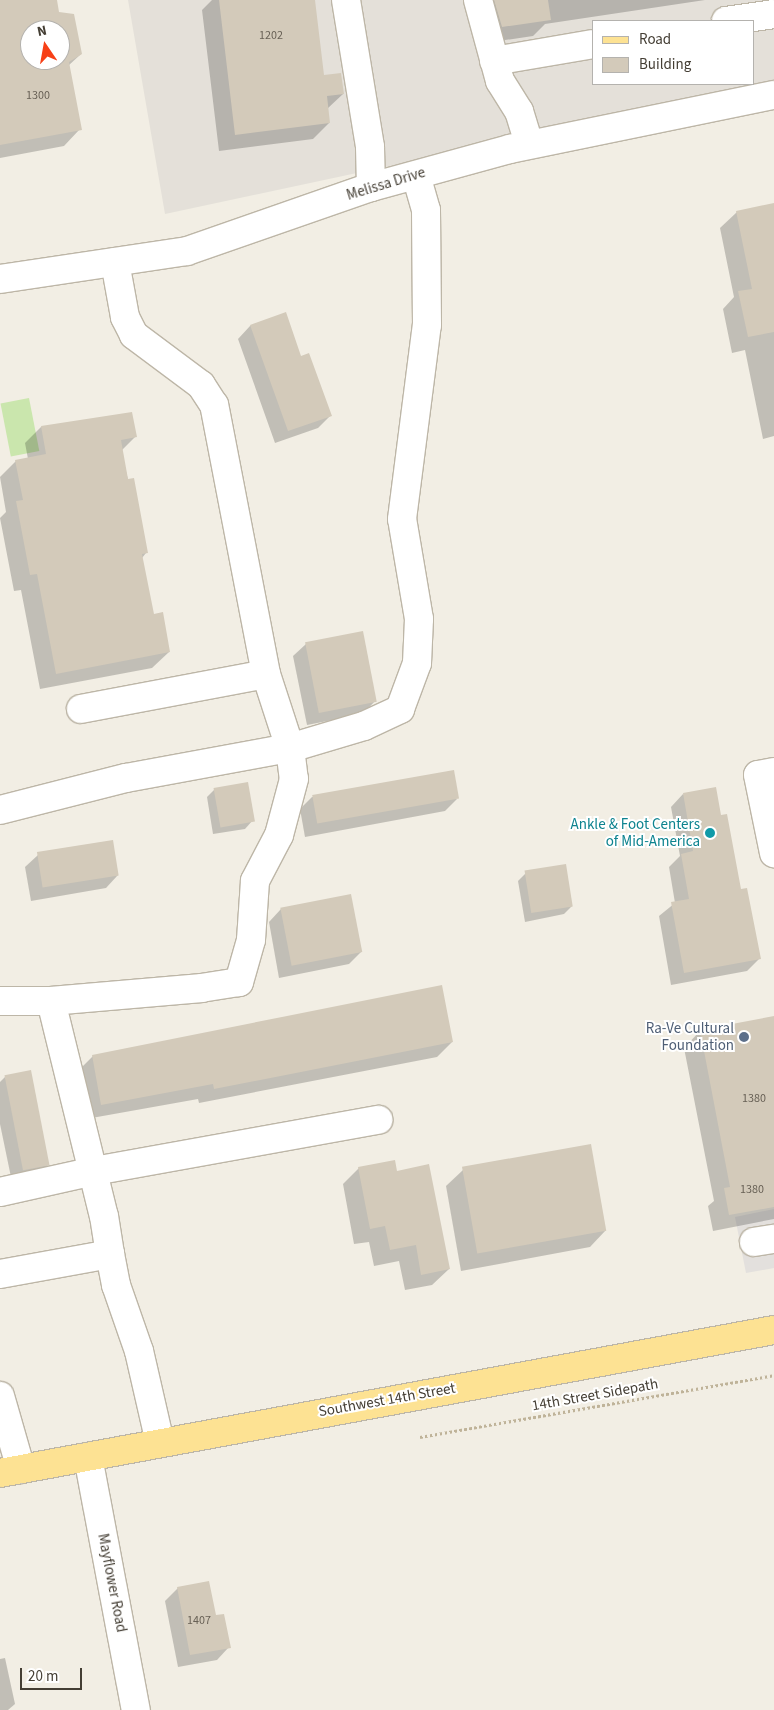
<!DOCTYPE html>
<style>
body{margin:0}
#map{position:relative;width:774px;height:1710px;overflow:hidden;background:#f2eee4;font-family:"Source Sans 3",sans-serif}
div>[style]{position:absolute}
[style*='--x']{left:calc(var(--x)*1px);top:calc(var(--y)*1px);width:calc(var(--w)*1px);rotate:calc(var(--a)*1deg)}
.industrial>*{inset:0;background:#e4e0d9}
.green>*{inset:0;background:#cae6ad;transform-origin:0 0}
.parking>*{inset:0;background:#e3e0dd}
.shadow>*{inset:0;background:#0003}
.building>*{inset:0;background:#d3caba;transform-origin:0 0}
.path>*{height:3px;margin-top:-1.5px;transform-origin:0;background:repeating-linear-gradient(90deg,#bfb399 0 2.5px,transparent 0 5px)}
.roads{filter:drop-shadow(1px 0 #bdb6a7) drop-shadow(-1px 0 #bdb6a7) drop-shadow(0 1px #bdb6a7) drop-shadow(0 -1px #bdb6a7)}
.minor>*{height:28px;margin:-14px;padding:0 14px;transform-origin:14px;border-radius:14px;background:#fff}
.major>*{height:28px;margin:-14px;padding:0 14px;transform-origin:14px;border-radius:14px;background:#fde293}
.dots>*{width:14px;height:14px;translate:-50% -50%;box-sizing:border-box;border:2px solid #fff;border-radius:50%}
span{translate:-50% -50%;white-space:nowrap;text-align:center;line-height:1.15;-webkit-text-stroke:4px #fff;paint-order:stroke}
.number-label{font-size:12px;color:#686156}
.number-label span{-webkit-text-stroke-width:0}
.street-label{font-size:15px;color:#443e34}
.culture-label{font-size:15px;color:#0d838f}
.right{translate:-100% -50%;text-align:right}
.service-label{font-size:15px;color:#4e5e75}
.legend{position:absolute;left:592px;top:20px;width:162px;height:65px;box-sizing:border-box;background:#fff;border:1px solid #b4b2ae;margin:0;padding:6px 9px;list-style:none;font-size:15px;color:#443e34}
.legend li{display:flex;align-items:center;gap:10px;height:25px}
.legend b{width:25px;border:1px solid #b4b2ae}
.north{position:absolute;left:20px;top:20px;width:50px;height:50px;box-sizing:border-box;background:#fff;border:1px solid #b4b2ae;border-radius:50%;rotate:348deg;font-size:14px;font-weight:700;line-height:20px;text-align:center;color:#443e34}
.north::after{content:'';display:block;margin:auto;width:18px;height:22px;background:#f74017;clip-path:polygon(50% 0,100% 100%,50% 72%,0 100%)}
.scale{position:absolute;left:20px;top:1668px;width:62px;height:22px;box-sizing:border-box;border:2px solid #443e34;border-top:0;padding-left:6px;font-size:15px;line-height:18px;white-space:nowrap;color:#443e34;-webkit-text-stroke:4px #fff;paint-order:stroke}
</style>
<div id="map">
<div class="industrial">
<div style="clip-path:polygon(evenodd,128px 0,774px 0,774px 84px,165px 214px,128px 0,593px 21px,753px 21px,753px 84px,593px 84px,593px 21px)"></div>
</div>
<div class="green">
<div style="left:29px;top:398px;width:54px;height:29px;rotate:79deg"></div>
</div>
<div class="parking">
<div style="clip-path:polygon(774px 1209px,774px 1268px,746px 1273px,735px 1217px)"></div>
</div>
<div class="shadow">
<div style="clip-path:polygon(evenodd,0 0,56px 0,58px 13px,81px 54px,68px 66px,80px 129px,64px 146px,0 158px,0 0,30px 30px,60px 30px,60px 60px,30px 60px,30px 30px)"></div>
<div style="clip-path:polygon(212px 0,314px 0,323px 76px,343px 94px,327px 109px,329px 123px,313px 139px,219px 151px,202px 10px)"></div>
<div style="clip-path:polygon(472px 0,705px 0,545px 24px,533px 36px,485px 43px)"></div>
<div style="clip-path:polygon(774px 204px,774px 436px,763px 439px,745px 350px,732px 353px,723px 309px,734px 297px,720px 228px,737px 212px)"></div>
<div style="clip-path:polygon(285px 314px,301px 358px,331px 415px,318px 428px,275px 443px,238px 339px,250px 326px)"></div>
<div style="clip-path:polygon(41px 427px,135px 437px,121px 451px,146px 553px,142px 558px,153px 616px,169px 652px,152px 668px,40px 689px,21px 590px,14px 591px,0 518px,6px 512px,0 477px,16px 461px,28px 459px,25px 443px)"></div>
<div style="clip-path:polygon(306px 644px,375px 701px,363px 714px,307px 725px,293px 656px)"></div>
<div style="clip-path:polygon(215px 789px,253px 820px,245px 829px,213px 834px,207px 797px)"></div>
<div style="clip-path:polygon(683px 794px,720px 817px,759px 959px,747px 971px,671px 985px,659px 916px,675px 903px,669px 867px,680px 856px,671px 807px)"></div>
<div style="clip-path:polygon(312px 797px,457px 799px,445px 811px,305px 837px,300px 809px)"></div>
<div style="clip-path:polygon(38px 855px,118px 875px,106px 888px,31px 901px,25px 867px)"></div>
<div style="clip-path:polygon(526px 873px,572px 906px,564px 914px,525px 922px,518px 881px)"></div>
<div style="clip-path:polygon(281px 909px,361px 952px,349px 964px,279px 978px,269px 922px)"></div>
<div style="clip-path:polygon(774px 1017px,774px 1219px,713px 1231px,708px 1206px,714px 1201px,684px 1048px,700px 1031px)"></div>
<div style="clip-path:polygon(452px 1042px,437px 1057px,199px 1103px,198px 1099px,86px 1119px,78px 1071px,93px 1056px)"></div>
<div style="clip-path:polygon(5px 1077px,49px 1164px,36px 1177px,12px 1182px,0 1124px,0 1082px)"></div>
<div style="clip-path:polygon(359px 1168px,396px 1172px,449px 1269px,432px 1285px,405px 1290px,399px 1261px,374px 1266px,369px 1242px,354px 1244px,343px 1184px)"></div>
<div style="clip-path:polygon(463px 1170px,606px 1230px,590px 1247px,461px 1271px,446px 1186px)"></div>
<div style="clip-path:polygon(178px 1588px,215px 1616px,229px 1647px,217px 1660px,178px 1667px,165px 1601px)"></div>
<div style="clip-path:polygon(5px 1658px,15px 1704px,8px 1710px,0 1710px,0 1659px)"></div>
</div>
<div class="building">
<div style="clip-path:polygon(evenodd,0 0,57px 0,59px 12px,74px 14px,82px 54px,69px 62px,82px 130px,0 145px,0 0,30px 30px,60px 30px,60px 60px,30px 60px,30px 30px)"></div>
<div style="clip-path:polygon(219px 0,315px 0,324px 75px,341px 73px,344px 94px,327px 96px,330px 123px,235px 135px)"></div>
<div style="clip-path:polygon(494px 0,548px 0,551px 20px,502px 27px)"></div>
<div style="clip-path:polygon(774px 203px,774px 332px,748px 337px,738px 291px,752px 289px,736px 211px)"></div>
<div style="clip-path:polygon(286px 312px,301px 356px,309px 353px,332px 416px,288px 431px,250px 325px)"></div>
<div style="clip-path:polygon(132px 412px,137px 437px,121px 440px,128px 479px,134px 478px,148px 553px,142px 554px,154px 614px,163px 612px,170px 652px,56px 674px,37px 574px,30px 575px,16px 501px,23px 500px,15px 460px,46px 454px,41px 426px)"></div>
<div style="left:363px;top:631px;width:72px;height:59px;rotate:79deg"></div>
<div style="left:454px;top:770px;width:29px;height:144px;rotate:80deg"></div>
<div style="left:248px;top:782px;width:40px;height:35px;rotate:80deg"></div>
<div style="clip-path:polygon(716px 787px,721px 815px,727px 814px,741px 889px,747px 888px,761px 959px,684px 973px,671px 902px,689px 899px,681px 854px,693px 851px,683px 793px)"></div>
<div style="left:113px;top:840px;width:36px;height:77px;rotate:81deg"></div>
<div style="left:566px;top:864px;width:43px;height:42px;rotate:81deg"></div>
<div style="left:351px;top:894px;width:59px;height:72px;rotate:79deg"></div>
<div style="clip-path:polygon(442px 985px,453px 1042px,214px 1089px,213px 1084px,101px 1105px,92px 1055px)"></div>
<div style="clip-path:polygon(774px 1016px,774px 1207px,729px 1215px,724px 1188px,730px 1187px,700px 1030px)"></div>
<div style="left:31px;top:1070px;width:97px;height:27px;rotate:79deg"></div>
<div style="left:591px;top:1144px;width:88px;height:131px;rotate:80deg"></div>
<div style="clip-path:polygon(395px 1160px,397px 1171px,429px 1164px,450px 1269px,421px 1275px,416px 1245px,390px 1250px,385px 1226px,370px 1229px,358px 1167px)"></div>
<div style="clip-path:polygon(209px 1581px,216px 1615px,224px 1614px,231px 1648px,190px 1655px,177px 1587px)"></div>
</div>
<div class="path">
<div style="--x:420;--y:1437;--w:359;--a:-9.9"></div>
</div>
<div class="roads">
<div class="minor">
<div style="--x:346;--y:0;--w:149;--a:80.7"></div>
<div style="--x:370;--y:147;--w:40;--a:88.6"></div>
<div style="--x:478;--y:0;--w:84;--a:74.8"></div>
<div style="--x:500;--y:81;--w:36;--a:58"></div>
<div style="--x:519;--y:111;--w:34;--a:73"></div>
<div style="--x:726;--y:21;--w:49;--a:-8.3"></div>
<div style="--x:494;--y:61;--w:100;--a:-9.7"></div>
<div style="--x:0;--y:279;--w:189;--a:-8.5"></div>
<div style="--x:187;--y:251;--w:195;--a:-19.2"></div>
<div style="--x:371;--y:187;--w:144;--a:-15.3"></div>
<div style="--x:510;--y:149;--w:269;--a:-11.6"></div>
<div style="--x:266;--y:674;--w:78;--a:72"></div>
<div style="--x:290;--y:748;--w:77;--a:-16.6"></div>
<div style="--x:364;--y:726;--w:40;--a:-25"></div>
<div style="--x:400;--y:709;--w:49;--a:-69.7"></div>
<div style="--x:417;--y:663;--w:44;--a:-87.4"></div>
<div style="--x:419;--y:619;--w:101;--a:-99.6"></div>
<div style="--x:402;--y:519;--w:196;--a:-82.7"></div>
<div style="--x:427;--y:325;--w:115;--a:-90.5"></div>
<div style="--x:426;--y:210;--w:36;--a:-106"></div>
<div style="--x:81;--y:709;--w:188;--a:-10.7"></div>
<div style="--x:266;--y:674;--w:274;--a:-100.9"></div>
<div style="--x:214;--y:405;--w:24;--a:-123"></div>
<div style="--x:201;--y:385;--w:84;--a:-143.3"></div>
<div style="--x:134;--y:335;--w:20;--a:-117"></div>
<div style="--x:125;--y:317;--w:56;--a:-100.3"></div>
<div style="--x:774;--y:772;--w:16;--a:169"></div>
<div style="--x:758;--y:775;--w:80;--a:78.4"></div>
<div style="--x:0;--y:810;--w:130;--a:-14.3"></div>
<div style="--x:126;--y:778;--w:167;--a:-10.4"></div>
<div style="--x:290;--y:748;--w:31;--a:83"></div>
<div style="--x:294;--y:779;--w:58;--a:105"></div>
<div style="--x:279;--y:835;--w:52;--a:117.6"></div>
<div style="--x:255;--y:881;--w:59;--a:93.9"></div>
<div style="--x:251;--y:940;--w:44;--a:105.9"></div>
<div style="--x:239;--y:982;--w:37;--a:171"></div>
<div style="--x:202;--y:988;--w:152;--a:175.1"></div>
<div style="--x:0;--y:1001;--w:51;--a:0"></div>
<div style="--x:51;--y:1001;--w:221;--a:76.2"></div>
<div style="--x:104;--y:1216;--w:38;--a:81"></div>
<div style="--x:0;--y:1192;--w:96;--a:-12.6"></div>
<div style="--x:94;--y:1171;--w:289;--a:-10.2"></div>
<div style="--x:754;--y:1242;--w:20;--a:-9"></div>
<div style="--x:0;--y:1274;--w:112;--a:-10.3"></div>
<div style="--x:110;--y:1254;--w:32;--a:79"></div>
<div style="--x:116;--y:1285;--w:70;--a:70.8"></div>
<div style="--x:139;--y:1351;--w:94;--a:77.1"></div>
<div style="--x:0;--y:1396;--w:76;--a:74"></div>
<div style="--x:88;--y:1457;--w:258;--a:79.3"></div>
</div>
<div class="major">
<div style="--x:0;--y:1473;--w:787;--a:-10.47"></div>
</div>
</div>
<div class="dots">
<div style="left:710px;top:833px;background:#0f9aa8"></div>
<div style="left:744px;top:1037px;background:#5c6f8a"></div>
</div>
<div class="number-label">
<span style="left:271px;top:36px">1202</span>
<span style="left:38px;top:96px">1300</span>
<span style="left:754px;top:1099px">1380</span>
<span style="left:752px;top:1190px">1380</span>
<span style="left:199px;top:1621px">1407</span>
</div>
<div class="street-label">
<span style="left:386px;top:184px;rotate:-17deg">Melissa Drive</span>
<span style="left:595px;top:1395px;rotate:-10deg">14th Street Sidepath</span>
<span style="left:387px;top:1400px;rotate:-10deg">Southwest 14th Street</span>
<span style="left:112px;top:1583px;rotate:79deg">Mayflower Road</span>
</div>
<div class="culture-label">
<span class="right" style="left:700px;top:833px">Ankle &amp; Foot Centers<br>of Mid-America</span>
</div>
<div class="service-label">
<span class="right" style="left:734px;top:1037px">Ra-Ve Cultural<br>Foundation</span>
</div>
<ul class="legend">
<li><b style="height:6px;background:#fde293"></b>Road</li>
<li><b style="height:14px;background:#d3caba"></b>Building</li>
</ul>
<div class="north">N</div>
<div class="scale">20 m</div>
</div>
